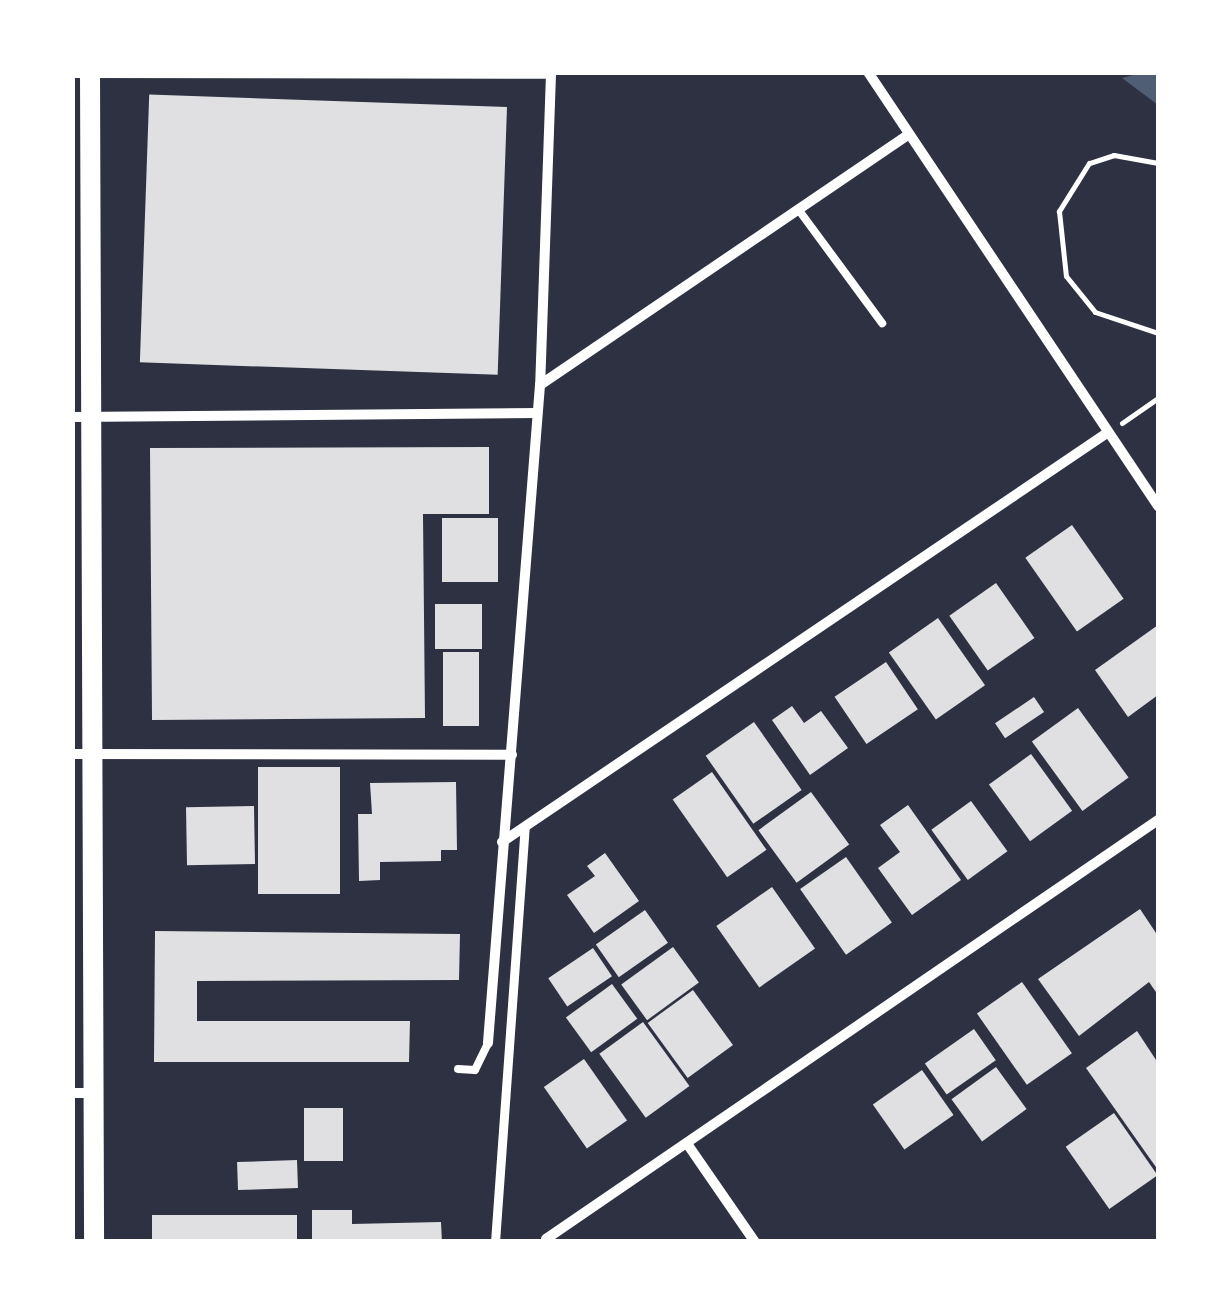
<!DOCTYPE html>
<style>
body{margin:0}
#map{position:relative;width:1231px;height:1314px;overflow:hidden;background:#2d3142;font-family:"IBM Plex Sans",sans-serif}
div>[style]{position:absolute}
[style*='--x']{left:calc(var(--x)*1px);top:calc(var(--y)*1px);width:calc(var(--w)*1px);rotate:calc(var(--a)*1deg)}
.water>*{inset:0;background:#4f5d75}
.building>*{inset:0;background:#e0e0e3;transform-origin:0 0}
.path>*{height:5px;margin:-2.5px;padding:0 2.5px;transform-origin:2.5px;border-radius:2.5px;background:#fff}
.service>*{height:8px;margin:-4px;padding:0 4px;transform-origin:4px;border-radius:4px;background:#fff}
.pedestrian>*{height:9px;margin:-4.5px;padding:0 4.5px;transform-origin:4.5px;border-radius:4.5px;background:#fff}
.minor>*{height:10px;margin:-5px;padding:0 5px;transform-origin:5px;border-radius:5px;background:#fff}
.secondary>*{height:20px;margin:-10px;padding:0 10px;transform-origin:10px;border-radius:10px;background:#fff}
span{translate:-50% -50%;white-space:nowrap;text-align:center;line-height:1.15;-webkit-text-stroke:10px #fff;paint-order:stroke}
.frame{position:absolute;inset:0;border:75px solid #fff;pointer-events:none}
</style>
<div id="map">
<div class="water">
<div style="clip-path:polygon(1158px 72px,1158px 105px,1122px 78px,1141px 73px)"></div>
</div>
<div class="building">
<div style="left:507px;top:107px;width:268px;height:358px;rotate:92deg"></div>
<div style="clip-path:polygon(489px 447px,489px 514px,423px 514px,425px 718px,152px 720px,150px 448px)"></div>
<div style="left:442px;top:518px;width:56px;height:64px"></div>
<div style="left:1072px;top:525px;width:90px;height:57px;rotate:55deg"></div>
<div style="left:996px;top:583px;width:67px;height:57px;rotate:55deg"></div>
<div style="left:482px;top:604px;width:45px;height:47px;rotate:90deg"></div>
<div style="left:938px;top:618px;width:82px;height:60px;rotate:55deg"></div>
<div style="clip-path:polygon(1158px 625px,1158px 695px,1128px 717px,1095px 670px)"></div>
<div style="left:443px;top:652px;width:36px;height:74px"></div>
<div style="left:886px;top:662px;width:57px;height:62px;rotate:56deg"></div>
<div style="left:1034px;top:697px;width:18px;height:47px;rotate:56deg"></div>
<div style="clip-path:polygon(792px 706px,804px 723px,821px 711px,848px 748px,810px 775px,772px 720px)"></div>
<div style="left:1078px;top:708px;width:86px;height:57px;rotate:54deg"></div>
<div style="left:754px;top:722px;width:83px;height:59px;rotate:55deg"></div>
<div style="left:1031px;top:754px;width:70px;height:52px;rotate:54deg"></div>
<div style="left:258px;top:767px;width:82px;height:127px"></div>
<div style="left:712px;top:772px;width:95px;height:48px;rotate:55deg"></div>
<div style="clip-path:polygon(456px 782px,457px 850px,441px 850px,441px 861px,380px 862px,380px 880px,359px 881px,358px 814px,372px 814px,370px 783px)"></div>
<div style="left:811px;top:792px;width:65px;height:65px;rotate:54deg"></div>
<div style="left:971px;top:801px;width:62px;height:49px;rotate:54deg"></div>
<div style="clip-path:polygon(908px 805px,961px 880px,912px 915px,878px 868px,900px 852px,880px 825px)"></div>
<div style="left:254px;top:806px;width:58px;height:68px;rotate:89deg"></div>
<div style="clip-path:polygon(605px 853px,639px 901px,594px 933px,567px 895px,595px 876px,587px 866px)"></div>
<div style="left:846px;top:857px;width:80px;height:56px;rotate:55deg"></div>
<div style="left:772px;top:887px;width:75px;height:68px;rotate:55deg"></div>
<div style="clip-path:polygon(1140px 909px,1158px 936px,1158px 995px,1149px 982px,1079px 1036px,1038px 979px)"></div>
<div style="left:645px;top:910px;width:40px;height:60px;rotate:55deg"></div>
<div style="clip-path:polygon(155px 931px,460px 934px,459px 980px,197px 981px,197px 1021px,410px 1021px,409px 1062px,154px 1062px)"></div>
<div style="left:673px;top:947px;width:44px;height:64px;rotate:54deg"></div>
<div style="left:593px;top:948px;width:34px;height:54px;rotate:56deg"></div>
<div style="left:1022px;top:982px;width:87px;height:55px;rotate:55deg"></div>
<div style="left:612px;top:984px;width:43px;height:57px;rotate:54deg"></div>
<div style="left:693px;top:990px;width:68px;height:56px;rotate:54deg"></div>
<div style="left:643px;top:1022px;width:79px;height:54px;rotate:54deg"></div>
<div style="left:974px;top:1029px;width:38px;height:60px;rotate:55deg"></div>
<div style="clip-path:polygon(1137px 1031px,1158px 1063px,1158px 1170px,1086px 1068px)"></div>
<div style="left:584px;top:1059px;width:75px;height:49px;rotate:55deg"></div>
<div style="left:996px;top:1067px;width:52px;height:55px;rotate:54deg"></div>
<div style="left:922px;top:1070px;width:55px;height:60px;rotate:55deg"></div>
<div style="left:343px;top:1108px;width:53px;height:39px;rotate:90deg"></div>
<div style="left:1114px;top:1113px;width:76px;height:59px;rotate:55deg"></div>
<div style="left:297px;top:1160px;width:28px;height:60px;rotate:88deg"></div>
<div style="clip-path:polygon(312px 1210px,352px 1210px,352px 1224px,441px 1222px,442px 1242px,312px 1242px)"></div>
<div style="left:152px;top:1215px;width:145px;height:27px"></div>
</div>
<div class="path">
<div style="--x:1158;--y:163;--w:45;--a:-169.7"></div>
<div style="--x:1114;--y:155;--w:26;--a:162"></div>
<div style="--x:1089;--y:163;--w:57;--a:122"></div>
<div style="--x:1059;--y:211;--w:65;--a:83.9"></div>
<div style="--x:1066;--y:276;--w:46;--a:51.1"></div>
<div style="--x:1095;--y:312;--w:66;--a:18.4"></div>
<div style="--x:1122;--y:423;--w:44;--a:-34.8"></div>
</div>
<div class="service">
<div style="--x:798;--y:209;--w:142;--a:53.6"></div>
<div style="--x:458;--y:1069;--w:17;--a:3"></div>
<div style="--x:475;--y:1070;--w:30;--a:-64"></div>
</div>
<div class="pedestrian">
<div style="--x:495;--y:1242;--w:417;--a:-85.9"></div>
</div>
<div class="minor">
<div style="--x:868;--y:72;--w:522;--a:56.25"></div>
<div style="--x:72;--y:73;--w:479;--a:0.1"></div>
<div style="--x:551;--y:74;--w:311;--a:92"></div>
<div style="--x:540;--y:385;--w:660;--a:94.52"></div>
<div style="--x:540;--y:385;--w:445;--a:-34.2"></div>
<div style="--x:72;--y:417;--w:464;--a:-0.5"></div>
<div style="--x:72;--y:754;--w:440;--a:0.1"></div>
<div style="--x:502;--y:842;--w:730;--a:-34.06"></div>
<div style="--x:72;--y:1093;--w:21;--a:0"></div>
<div style="--x:688;--y:1145;--w:118;--a:55.4"></div>
<div style="--x:546;--y:1239;--w:742;--a:-34.4"></div>
</div>
<div class="secondary">
<div style="--x:90;--y:72;--w:1170;--a:89.8"></div>
</div>
<div class="frame"></div>
</div>
